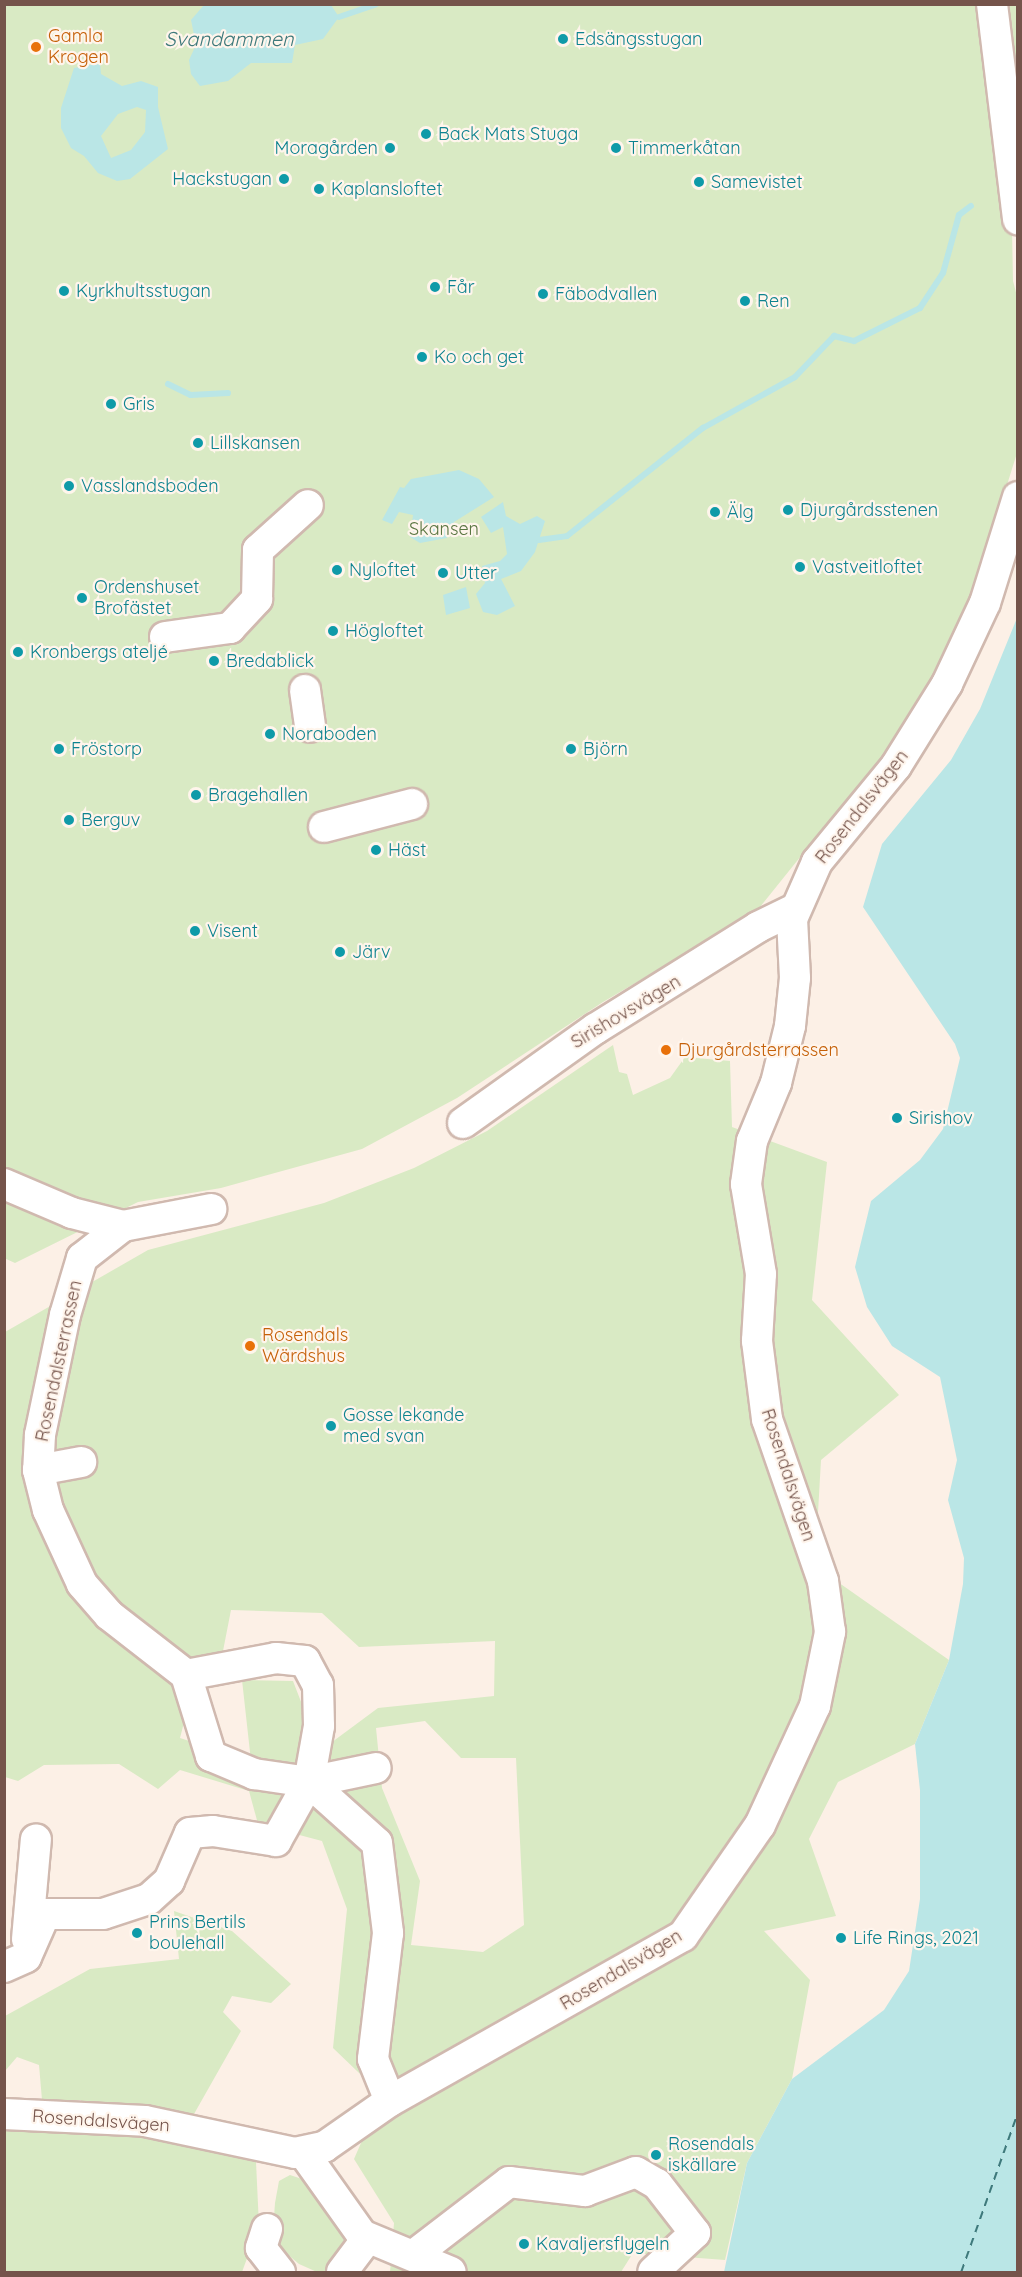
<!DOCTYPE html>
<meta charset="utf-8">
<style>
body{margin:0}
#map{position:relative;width:1022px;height:2277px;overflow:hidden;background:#fcf0e6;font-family:Quicksand,sans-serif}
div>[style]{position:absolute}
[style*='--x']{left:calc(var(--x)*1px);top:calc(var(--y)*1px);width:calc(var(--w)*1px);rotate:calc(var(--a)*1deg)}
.green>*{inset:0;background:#d9eac4}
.water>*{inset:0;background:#bae6e6}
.stream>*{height:6px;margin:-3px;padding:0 3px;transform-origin:3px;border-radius:3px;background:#bae6e6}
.ferry>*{height:1.5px;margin-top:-0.75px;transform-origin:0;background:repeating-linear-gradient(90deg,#3e797b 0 8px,transparent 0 14px)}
.roads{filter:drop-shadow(2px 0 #d0b9af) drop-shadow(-2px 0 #d0b9af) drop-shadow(0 2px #d0b9af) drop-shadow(0 -2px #d0b9af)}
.minor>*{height:30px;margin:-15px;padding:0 15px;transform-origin:15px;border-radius:15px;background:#fff}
.dots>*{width:16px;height:16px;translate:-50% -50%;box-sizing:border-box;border:3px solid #fff5ec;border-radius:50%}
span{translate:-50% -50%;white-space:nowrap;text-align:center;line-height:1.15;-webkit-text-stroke:4.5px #fff5ec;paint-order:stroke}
.food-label{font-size:18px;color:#c56008}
.left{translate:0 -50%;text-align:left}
.culture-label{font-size:18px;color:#0d838f}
.right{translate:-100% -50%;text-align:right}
.park-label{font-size:18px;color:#587540}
.street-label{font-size:18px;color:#75544b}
.water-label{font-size:20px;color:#3e797b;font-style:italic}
.frame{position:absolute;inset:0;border:6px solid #75544b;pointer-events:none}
</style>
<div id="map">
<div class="green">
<div style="clip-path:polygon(4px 5px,978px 5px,1012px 228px,1013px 281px,1018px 300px,1017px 453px,958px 641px,890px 761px,805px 851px,756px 912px,603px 1002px,457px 1098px,362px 1149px,221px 1188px,138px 1202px,15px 1263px,4px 1258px)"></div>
<div style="clip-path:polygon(1005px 5px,1017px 5px,1017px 151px)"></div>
<div style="clip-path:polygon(evenodd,613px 1045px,619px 1072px,627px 1074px,633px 1095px,670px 1078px,685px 1057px,730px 1061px,732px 1127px,827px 1162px,812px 1300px,899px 1395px,821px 1460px,815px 1566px,949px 1660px,915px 1744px,838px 1782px,809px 1839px,836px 1916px,764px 1931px,810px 1980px,792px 2079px,747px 2163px,725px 2260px,633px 2253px,621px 2272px,390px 2272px,394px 2223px,354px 2159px,382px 2095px,333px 2048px,347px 1909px,322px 1841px,258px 1824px,249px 1791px,180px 1770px,158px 1789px,119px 1764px,44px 1765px,18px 1781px,5px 1777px,5px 1332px,148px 1250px,324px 1203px,414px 1168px,487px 1131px,613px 1045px,231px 1610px,322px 1613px,359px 1647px,495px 1641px,494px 1696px,378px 1708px,320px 1751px,293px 1681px,242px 1680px,251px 1761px,180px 1738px,194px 1683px,223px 1651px,231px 1610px,613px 1045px,425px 1721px,461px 1758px,516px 1758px,524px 1925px,483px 1952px,411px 1945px,420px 1881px,382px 1788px,376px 1728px,425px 1721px)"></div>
<div style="clip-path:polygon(174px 1911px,232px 1931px,291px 1984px,271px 2003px,232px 1996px,223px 2012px,241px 2031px,194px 2114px,138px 2109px,85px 2110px,81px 2100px,42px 2100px,39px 2065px,17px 2057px,5px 2071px,5px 2016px,90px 1969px,179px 1959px)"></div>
<div style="clip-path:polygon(5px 2127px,163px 2138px,250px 2155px,256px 2162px,259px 2226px,242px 2272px,5px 2272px)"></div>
<div style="clip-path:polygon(290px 2175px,302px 2179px,318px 2193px,355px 2246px,334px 2272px,317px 2272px,299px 2264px,280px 2248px,273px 2231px,275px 2203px,279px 2181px)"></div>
</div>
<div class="water">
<div style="clip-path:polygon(204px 5px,331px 5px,339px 17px,323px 39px,295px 45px,292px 63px,251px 63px,228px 81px,200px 86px,191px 74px,189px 60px,196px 45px,191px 20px)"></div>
<div style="clip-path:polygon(evenodd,100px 63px,101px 74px,122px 86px,141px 81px,158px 87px,158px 107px,168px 149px,130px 179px,117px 181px,98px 173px,84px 156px,71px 148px,61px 128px,61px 108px,74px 68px,100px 63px,137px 107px,146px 110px,145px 132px,131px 150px,111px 158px,101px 136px,118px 114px,137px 107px)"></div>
<div style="clip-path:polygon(459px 470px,479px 479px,494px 497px,454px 522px,447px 538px,420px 543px,410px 537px,413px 515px,399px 512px,392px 524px,382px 520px,400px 487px,404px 488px,411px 479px)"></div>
<div style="clip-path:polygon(503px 502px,506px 516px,520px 524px,537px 516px,545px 521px,535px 552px,521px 571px,501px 579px,515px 606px,497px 615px,483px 612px,476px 594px,485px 583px,482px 566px,500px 561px,507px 554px,503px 527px,491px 533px,481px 517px)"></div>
<div style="clip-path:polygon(466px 587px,470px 608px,446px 615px,443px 595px)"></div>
<div style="clip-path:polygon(1017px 618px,1017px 2272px,724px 2272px,747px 2163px,792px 2079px,884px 2010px,909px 1971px,920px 1899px,920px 1790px,915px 1744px,949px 1660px,963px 1584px,964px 1558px,948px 1500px,957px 1460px,940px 1377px,892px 1346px,867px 1307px,855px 1267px,871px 1201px,920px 1160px,943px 1129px,960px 1058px,955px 1044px,863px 907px,882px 844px,951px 760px,980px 709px)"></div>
</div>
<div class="stream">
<div style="--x:339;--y:17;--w:39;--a:-19"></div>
<div style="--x:168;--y:384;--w:25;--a:26"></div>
<div style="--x:191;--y:395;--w:37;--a:-3"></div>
<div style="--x:539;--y:540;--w:28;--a:-8"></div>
<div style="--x:567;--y:536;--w:174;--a:-38.5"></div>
<div style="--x:703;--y:428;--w:105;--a:-29"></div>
<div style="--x:795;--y:377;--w:57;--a:-46.4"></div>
<div style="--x:834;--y:336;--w:21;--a:14"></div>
<div style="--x:854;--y:341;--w:74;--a:-26.6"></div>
<div style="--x:920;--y:308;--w:42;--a:-56.7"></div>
<div style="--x:943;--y:273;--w:60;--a:-74.6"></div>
<div style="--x:959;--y:215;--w:15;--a:-37"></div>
</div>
<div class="ferry">
<div style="--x:961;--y:2272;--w:170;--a:-70.4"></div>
</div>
<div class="roads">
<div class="minor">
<div style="--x:992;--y:4;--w:217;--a:83.1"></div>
<div style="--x:165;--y:637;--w:66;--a:-7.9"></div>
<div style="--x:230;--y:628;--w:40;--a:-47"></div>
<div style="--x:257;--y:599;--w:49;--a:-88.8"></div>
<div style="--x:258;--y:550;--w:67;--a:-42"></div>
<div style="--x:305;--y:690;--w:37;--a:82"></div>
<div style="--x:324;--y:827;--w:91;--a:-14.6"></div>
<div style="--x:463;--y:1123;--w:162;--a:-35.5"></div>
<div style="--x:595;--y:1029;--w:192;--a:-32"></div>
<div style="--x:758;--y:927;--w:41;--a:-25.9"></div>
<div style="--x:4;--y:1184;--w:74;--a:23.1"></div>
<div style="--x:72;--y:1213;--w:53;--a:14.3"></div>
<div style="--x:123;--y:1226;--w:90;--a:-10.9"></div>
<div style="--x:123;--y:1226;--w:52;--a:142"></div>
<div style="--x:82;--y:1258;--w:59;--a:106.6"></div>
<div style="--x:65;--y:1315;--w:123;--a:101.8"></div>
<div style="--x:40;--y:1435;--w:35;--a:93"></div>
<div style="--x:38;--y:1470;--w:41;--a:76"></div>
<div style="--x:48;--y:1510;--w:81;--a:65.3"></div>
<div style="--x:82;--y:1584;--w:41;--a:48.9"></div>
<div style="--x:109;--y:1615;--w:98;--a:37.9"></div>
<div style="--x:186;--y:1675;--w:85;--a:72.8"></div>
<div style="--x:211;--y:1756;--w:47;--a:22.7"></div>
<div style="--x:254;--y:1774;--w:56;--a:8.3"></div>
<div style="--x:309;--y:1782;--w:91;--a:41.9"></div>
<div style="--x:377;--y:1843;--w:91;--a:83"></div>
<div style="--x:388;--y:1933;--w:127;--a:96.8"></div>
<div style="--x:373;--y:2059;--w:45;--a:68"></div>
<div style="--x:38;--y:1470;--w:44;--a:-10.5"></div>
<div style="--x:186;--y:1675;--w:92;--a:-10.7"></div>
<div style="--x:276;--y:1658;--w:29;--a:6"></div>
<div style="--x:305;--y:1661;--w:27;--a:62"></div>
<div style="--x:318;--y:1685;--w:41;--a:88.6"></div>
<div style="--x:319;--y:1726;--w:57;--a:100.1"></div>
<div style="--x:309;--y:1782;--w:68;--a:-11.8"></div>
<div style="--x:27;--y:1939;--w:100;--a:-84.9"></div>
<div style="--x:4;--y:1967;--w:24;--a:-24"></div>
<div style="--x:26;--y:1957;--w:47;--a:-66.2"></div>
<div style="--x:45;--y:1914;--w:58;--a:0"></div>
<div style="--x:103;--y:1914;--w:48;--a:-18.1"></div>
<div style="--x:149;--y:1899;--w:27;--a:-42"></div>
<div style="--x:169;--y:1881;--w:52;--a:-66.4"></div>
<div style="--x:190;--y:1833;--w:23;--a:-5"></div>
<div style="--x:213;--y:1831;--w:64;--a:9"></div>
<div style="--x:276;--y:1841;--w:68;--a:-60.8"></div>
<div style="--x:4;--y:2114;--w:141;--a:2.8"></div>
<div style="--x:145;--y:2121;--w:153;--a:12"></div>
<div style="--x:295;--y:2153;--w:30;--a:-12"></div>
<div style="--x:324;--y:2147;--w:80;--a:-34.9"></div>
<div style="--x:390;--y:2101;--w:336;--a:-29.4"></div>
<div style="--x:683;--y:1936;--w:135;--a:-55.3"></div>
<div style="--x:760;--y:1825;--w:131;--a:-65.2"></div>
<div style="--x:815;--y:1706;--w:76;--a:-78.5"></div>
<div style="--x:830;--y:1632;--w:51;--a:-97.8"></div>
<div style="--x:823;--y:1581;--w:171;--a:-109.1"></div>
<div style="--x:767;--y:1419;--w:79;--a:-97.3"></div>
<div style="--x:757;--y:1341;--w:67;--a:-86.6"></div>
<div style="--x:761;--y:1274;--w:91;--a:-99.5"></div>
<div style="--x:746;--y:1184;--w:43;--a:-82.1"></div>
<div style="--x:752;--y:1141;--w:63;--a:-67.5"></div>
<div style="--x:776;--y:1083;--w:59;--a:-76.2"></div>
<div style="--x:790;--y:1026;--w:48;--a:-84.1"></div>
<div style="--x:795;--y:978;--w:59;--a:-92.9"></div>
<div style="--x:792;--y:919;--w:62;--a:-66.3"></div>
<div style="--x:817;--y:862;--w:124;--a:-50.5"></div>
<div style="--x:896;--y:766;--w:97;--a:-58.1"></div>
<div style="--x:947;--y:684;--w:89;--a:-64.9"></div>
<div style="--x:985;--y:603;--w:111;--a:-72.7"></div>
<div style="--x:303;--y:2152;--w:102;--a:54.6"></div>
<div style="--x:362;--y:2235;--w:96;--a:22.6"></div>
<div style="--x:267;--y:2229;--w:20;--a:108"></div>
<div style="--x:261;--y:2248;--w:31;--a:52"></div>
<div style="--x:414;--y:2255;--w:120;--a:-37.5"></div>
<div style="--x:509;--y:2182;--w:77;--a:6.8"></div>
<div style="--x:585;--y:2191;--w:54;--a:-20.4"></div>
<div style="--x:636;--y:2172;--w:24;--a:30"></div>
<div style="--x:657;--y:2184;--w:62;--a:52.2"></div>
<div style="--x:695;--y:2233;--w:57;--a:137.1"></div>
<div style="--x:342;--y:2272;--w:38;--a:-53"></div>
<div style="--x:365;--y:2242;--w:8;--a:-113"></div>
</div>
</div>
<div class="dots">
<div style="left:563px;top:39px;background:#0f9aa8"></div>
<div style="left:36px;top:47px;background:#e8710a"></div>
<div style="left:426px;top:134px;background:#0f9aa8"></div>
<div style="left:390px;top:148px;background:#0f9aa8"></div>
<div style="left:616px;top:148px;background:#0f9aa8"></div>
<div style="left:284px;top:179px;background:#0f9aa8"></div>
<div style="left:699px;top:182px;background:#0f9aa8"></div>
<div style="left:319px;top:189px;background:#0f9aa8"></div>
<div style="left:435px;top:287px;background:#0f9aa8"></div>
<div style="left:64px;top:291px;background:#0f9aa8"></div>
<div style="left:543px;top:294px;background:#0f9aa8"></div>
<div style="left:745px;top:301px;background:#0f9aa8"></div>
<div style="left:422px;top:357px;background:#0f9aa8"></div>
<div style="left:111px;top:404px;background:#0f9aa8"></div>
<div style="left:198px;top:443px;background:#0f9aa8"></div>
<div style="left:69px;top:486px;background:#0f9aa8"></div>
<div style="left:788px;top:510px;background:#0f9aa8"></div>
<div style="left:715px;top:512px;background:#0f9aa8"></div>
<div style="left:800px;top:567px;background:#0f9aa8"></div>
<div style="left:337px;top:570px;background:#0f9aa8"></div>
<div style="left:443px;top:573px;background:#0f9aa8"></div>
<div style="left:82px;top:598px;background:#0f9aa8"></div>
<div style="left:333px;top:631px;background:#0f9aa8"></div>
<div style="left:18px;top:652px;background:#0f9aa8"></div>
<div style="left:214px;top:661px;background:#0f9aa8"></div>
<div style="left:270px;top:734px;background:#0f9aa8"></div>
<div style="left:59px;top:749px;background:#0f9aa8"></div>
<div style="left:571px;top:749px;background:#0f9aa8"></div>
<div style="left:196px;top:795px;background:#0f9aa8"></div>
<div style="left:69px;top:820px;background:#0f9aa8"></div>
<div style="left:376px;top:850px;background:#0f9aa8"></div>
<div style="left:195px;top:931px;background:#0f9aa8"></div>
<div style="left:340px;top:952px;background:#0f9aa8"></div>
<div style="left:666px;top:1050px;background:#e8710a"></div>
<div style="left:897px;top:1118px;background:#0f9aa8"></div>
<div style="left:250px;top:1346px;background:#e8710a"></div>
<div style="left:331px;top:1426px;background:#0f9aa8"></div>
<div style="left:137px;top:1933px;background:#0f9aa8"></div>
<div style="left:841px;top:1938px;background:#0f9aa8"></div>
<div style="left:656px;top:2155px;background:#0f9aa8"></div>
<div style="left:524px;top:2244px;background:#0f9aa8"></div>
</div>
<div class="food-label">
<span class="left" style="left:48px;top:47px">Gamla<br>Krogen</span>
<span class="left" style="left:678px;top:1050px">Djurgårdsterrassen</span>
<span class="left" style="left:262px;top:1346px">Rosendals<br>Wärdshus</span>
</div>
<div class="culture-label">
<span class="left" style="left:575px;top:39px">Edsängsstugan</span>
<span class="left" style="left:438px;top:134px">Back Mats Stuga</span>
<span class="right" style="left:378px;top:148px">Moragården</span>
<span class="left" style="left:628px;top:148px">Timmerkåtan</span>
<span class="right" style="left:272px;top:179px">Hackstugan</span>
<span class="left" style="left:711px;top:182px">Samevistet</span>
<span class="left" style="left:331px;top:189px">Kaplansloftet</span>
<span class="left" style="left:447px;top:287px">Får</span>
<span class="left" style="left:76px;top:291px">Kyrkhultsstugan</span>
<span class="left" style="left:555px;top:294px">Fäbodvallen</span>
<span class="left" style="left:757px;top:301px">Ren</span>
<span class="left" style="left:434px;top:357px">Ko och get</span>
<span class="left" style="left:123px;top:404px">Gris</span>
<span class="left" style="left:210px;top:443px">Lillskansen</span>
<span class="left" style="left:81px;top:486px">Vasslandsboden</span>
<span class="left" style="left:800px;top:510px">Djurgårdsstenen</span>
<span class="left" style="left:727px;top:512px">Älg</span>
<span class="left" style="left:812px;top:567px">Vastveitloftet</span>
<span class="left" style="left:349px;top:570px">Nyloftet</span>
<span class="left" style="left:455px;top:573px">Utter</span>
<span class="left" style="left:94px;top:598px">Ordenshuset<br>Brofästet</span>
<span class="left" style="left:345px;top:631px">Högloftet</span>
<span class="left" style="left:30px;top:652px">Kronbergs ateljé</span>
<span class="left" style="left:226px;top:661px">Bredablick</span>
<span class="left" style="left:282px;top:734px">Noraboden</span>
<span class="left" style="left:71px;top:749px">Fröstorp</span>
<span class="left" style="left:583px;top:749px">Björn</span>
<span class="left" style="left:208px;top:795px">Bragehallen</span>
<span class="left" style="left:81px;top:820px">Berguv</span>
<span class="left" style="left:388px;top:850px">Häst</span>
<span class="left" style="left:207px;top:931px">Visent</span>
<span class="left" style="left:352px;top:952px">Järv</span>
<span class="left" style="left:909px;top:1118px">Sirishov</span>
<span class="left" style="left:343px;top:1426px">Gosse lekande<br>med svan</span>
<span class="left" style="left:149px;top:1933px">Prins Bertils<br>boulehall</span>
<span class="left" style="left:853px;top:1938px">Life Rings, 2021</span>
<span class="left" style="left:668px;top:2155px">Rosendals<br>iskällare</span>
<span class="left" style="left:536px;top:2244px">Kavaljersflygeln</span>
</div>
<div class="park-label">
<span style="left:444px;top:529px">Skansen</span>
</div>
<div class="street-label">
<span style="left:862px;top:807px;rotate:-52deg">Rosendalsvägen</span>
<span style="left:626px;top:1012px;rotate:-31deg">Sirishovsvägen</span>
<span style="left:59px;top:1361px;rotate:-78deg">Rosendalsterrassen</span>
<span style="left:788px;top:1475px;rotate:72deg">Rosendalsvägen</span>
<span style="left:621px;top:1970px;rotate:-31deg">Rosendalsvägen</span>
<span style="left:101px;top:2121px;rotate:4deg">Rosendalsvägen</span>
</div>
<div class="water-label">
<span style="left:229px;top:38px">Svandammen</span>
</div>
<div class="frame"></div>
</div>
